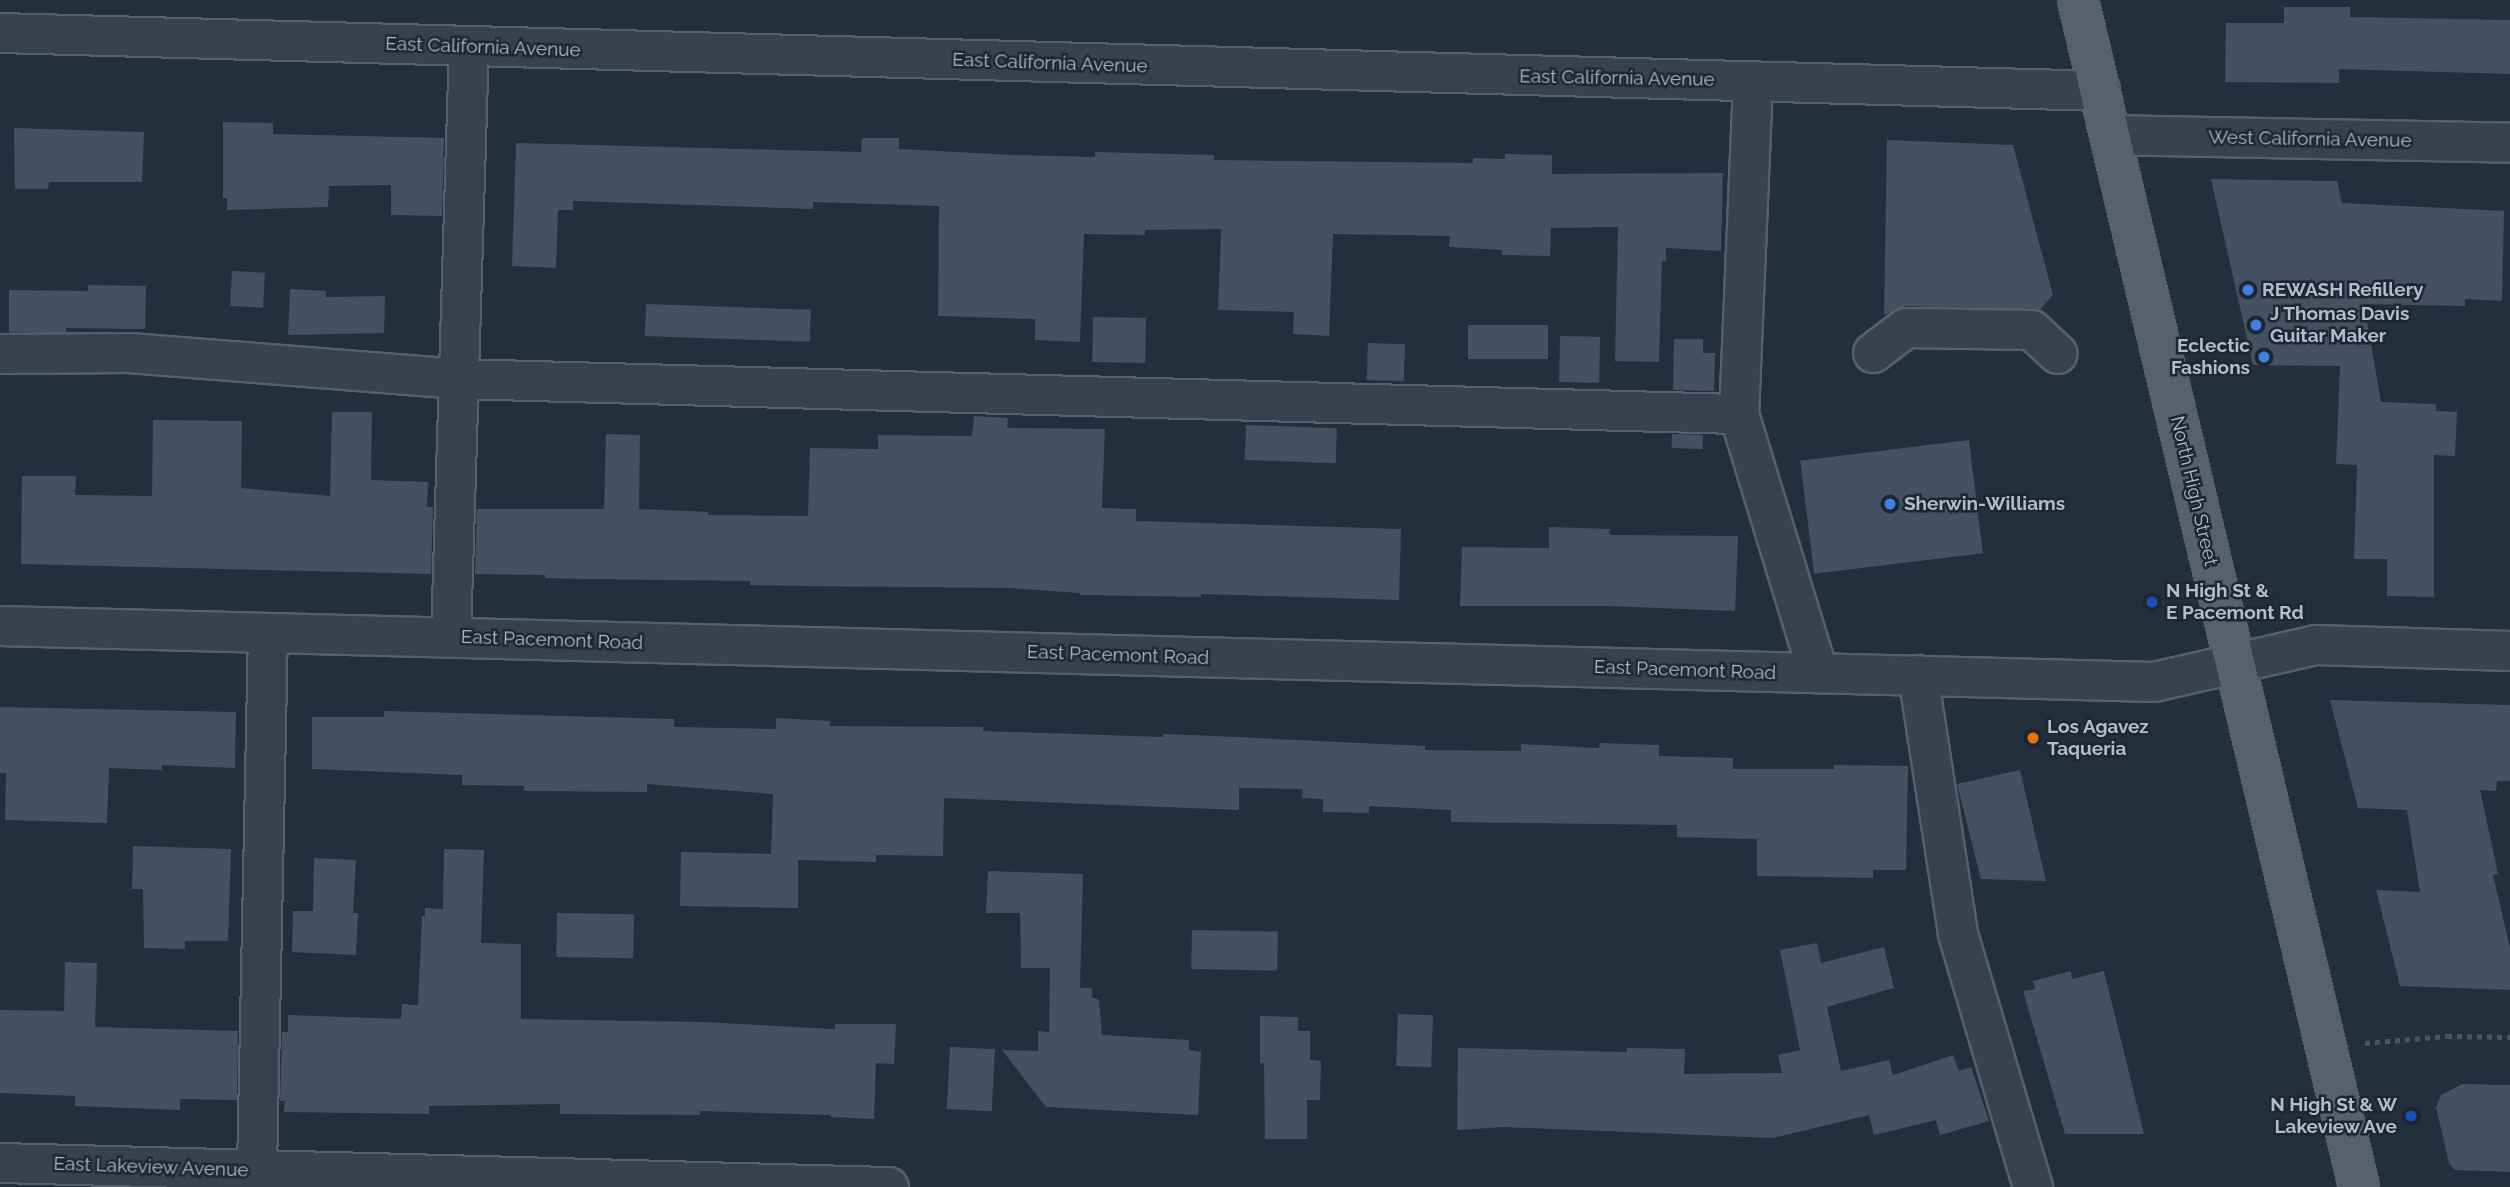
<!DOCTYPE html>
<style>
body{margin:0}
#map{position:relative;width:2510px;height:1187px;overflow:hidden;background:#242f3e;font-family:Raleway,sans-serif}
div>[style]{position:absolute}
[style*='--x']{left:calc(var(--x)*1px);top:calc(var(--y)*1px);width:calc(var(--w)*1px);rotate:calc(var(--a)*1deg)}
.building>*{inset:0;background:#455162;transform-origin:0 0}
.path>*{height:4.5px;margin-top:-2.25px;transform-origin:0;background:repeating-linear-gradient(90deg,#44595c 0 5px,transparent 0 10px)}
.roads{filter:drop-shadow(2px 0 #565f6c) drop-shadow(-2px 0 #565f6c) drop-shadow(0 2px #565f6c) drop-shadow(0 -2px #565f6c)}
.minor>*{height:38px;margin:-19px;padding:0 19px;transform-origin:19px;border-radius:19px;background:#38414e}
.major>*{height:38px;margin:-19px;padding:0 19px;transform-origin:19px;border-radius:19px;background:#56606e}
.dots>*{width:19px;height:19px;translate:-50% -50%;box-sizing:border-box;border:4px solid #1d2633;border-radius:50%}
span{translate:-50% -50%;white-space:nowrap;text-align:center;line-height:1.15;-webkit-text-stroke:5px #1d2633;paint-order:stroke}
.street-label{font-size:19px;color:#b4bcc9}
.poi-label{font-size:19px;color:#b4bcc9;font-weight:700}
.left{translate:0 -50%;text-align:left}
.right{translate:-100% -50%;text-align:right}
</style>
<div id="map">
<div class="building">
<div style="clip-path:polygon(2284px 7px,2350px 7px,2350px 17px,2510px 20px,2510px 74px,2339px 69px,2339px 83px,2225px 82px,2226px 23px,2284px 23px)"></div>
<div style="clip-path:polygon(223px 122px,273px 123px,273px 134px,444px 138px,442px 216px,391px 215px,391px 185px,329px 186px,328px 207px,227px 210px,227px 198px,223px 198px)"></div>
<div style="clip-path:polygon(14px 128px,144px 132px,142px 182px,49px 182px,48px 189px,15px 189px)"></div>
<div style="clip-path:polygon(862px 138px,899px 138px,899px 149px,1014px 155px,1095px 157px,1095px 152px,1214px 155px,1214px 160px,1473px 163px,1473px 158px,1505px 159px,1505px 154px,1552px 155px,1552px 174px,1723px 173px,1721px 251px,1666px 248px,1666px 261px,1662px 261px,1659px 362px,1615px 361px,1618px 227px,1551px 228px,1550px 256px,1502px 255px,1502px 250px,1449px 247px,1450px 236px,1333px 234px,1329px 336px,1293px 334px,1294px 312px,1218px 310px,1221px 229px,1145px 230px,1145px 235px,1084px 234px,1080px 342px,1035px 340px,1035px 319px,938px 316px,939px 206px,813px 202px,813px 209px,573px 201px,573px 210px,558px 210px,556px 268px,512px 266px,516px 143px,861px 152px)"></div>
<div style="clip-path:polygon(1887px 140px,2013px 145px,2053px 295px,2039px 311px,1906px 306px,1884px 315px)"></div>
<div style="clip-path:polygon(2211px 179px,2337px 181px,2342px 203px,2504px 211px,2502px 301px,2465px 299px,2465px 306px,2364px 304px,2381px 402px,2436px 404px,2436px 411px,2457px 412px,2455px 456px,2434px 455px,2434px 597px,2387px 596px,2387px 559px,2354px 559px,2357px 465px,2336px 464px,2340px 366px,2253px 365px)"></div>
<div style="left:232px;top:271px;width:33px;height:35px;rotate:3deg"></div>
<div style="clip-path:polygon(88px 285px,146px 286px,145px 329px,66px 328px,66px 332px,9px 332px,9px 290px,88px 291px)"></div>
<div style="clip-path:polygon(290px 289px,326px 291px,326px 297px,385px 296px,384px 333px,288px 335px)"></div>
<div style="left:646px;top:304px;width:165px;height:32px;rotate:2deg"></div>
<div style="left:1093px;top:317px;width:53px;height:45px;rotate:1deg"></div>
<div style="left:1468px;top:325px;width:80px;height:34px"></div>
<div style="left:1560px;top:336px;width:40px;height:46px;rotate:1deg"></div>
<div style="clip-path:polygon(1674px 339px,1703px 339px,1703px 353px,1715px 353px,1714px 391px,1673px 390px)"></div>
<div style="left:1368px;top:343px;width:37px;height:37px;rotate:2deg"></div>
<div style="clip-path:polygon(332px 412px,372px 412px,371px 480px,428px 482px,427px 507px,433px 507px,431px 574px,21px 564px,22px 476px,76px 476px,75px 495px,152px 496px,153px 420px,242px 421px,241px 488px,330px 496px)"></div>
<div style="clip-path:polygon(974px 416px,1008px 418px,1007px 428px,1105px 429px,1102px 508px,1136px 509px,1136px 521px,1401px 529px,1399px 600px,1201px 594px,1201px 597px,1080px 595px,1080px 593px,1010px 588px,802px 586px,750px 585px,750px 581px,581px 579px,545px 578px,545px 575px,475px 574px,477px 509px,604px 509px,606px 434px,640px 435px,639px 509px,708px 512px,708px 515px,808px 516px,810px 448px,878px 449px,878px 435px,972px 436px)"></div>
<div style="left:1246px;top:425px;width:91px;height:35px;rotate:2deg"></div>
<div style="left:1672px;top:434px;width:31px;height:14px;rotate:2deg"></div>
<div style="left:1969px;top:440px;width:114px;height:170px;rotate:83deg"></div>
<div style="clip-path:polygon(1549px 527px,1610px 529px,1609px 535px,1738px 536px,1735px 611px,1608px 606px,1460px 606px,1462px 547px,1549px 548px)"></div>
<div style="clip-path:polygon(2330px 700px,2510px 705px,2510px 781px,2497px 781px,2496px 791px,2480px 790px,2498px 874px,2493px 875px,2510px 948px,2510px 990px,2400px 986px,2376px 890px,2420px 892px,2407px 810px,2358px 808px)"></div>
<div style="clip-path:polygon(0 707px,236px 712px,235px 768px,162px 765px,162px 770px,109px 768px,107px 823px,5px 820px,6px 773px,0 773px)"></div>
<div style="clip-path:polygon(384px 711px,674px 719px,674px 727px,776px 729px,776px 718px,830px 721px,830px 726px,983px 727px,983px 731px,1163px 737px,1163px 734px,1214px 736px,1425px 746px,1425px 750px,1521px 751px,1521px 744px,1599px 748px,1600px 743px,1659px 745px,1659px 756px,1733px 758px,1733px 769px,1834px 769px,1834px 765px,1908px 766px,1906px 870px,1873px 870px,1873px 878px,1757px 876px,1757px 839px,1677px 837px,1677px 825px,1451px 822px,1451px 810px,1369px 806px,1369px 813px,1323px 812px,1323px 799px,1302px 798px,1303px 789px,1239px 788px,1239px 810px,944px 798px,943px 856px,876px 855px,876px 862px,798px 860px,798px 908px,680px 906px,681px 852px,771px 854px,773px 794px,647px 784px,647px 792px,524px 791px,524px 786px,462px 785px,462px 775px,312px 769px,312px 717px,384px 717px)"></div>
<div style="clip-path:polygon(2020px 770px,2046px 881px,1981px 879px,1957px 784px)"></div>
<div style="clip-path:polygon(133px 846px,231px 849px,228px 941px,185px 941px,185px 949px,144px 948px,143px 889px,132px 889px)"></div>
<div style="clip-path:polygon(444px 849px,484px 850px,481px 943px,521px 944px,521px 1019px,703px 1022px,835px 1029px,835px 1024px,896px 1024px,894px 1064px,876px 1063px,874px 1119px,830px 1117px,831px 1115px,700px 1111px,700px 1115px,560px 1114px,560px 1104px,429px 1106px,429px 1114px,284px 1112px,285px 1101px,280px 1101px,282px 1032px,288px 1032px,288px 1015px,401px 1019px,402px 1004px,418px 1005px,422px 916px,425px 916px,425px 908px,443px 909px)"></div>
<div style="clip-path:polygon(314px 858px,356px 860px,353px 913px,358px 913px,356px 955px,292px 952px,293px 911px,313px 911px)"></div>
<div style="clip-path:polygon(988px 871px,1083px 874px,1080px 988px,1092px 988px,1092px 997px,1099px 1000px,1102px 1035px,1189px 1040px,1189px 1050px,1201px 1052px,1198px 1115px,1046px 1107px,1002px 1050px,1038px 1051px,1038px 1031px,1049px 1032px,1050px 968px,1021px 968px,1020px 913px,986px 913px)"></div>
<div style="left:557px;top:913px;width:77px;height:44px;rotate:1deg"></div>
<div style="left:1192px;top:930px;width:86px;height:39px;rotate:1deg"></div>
<div style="clip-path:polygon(1817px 943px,1821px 963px,1884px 947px,1894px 988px,1827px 1007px,1841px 1071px,1889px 1060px,1893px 1075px,1953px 1055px,1959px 1071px,1971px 1067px,1989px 1121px,1940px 1135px,1936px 1120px,1874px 1135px,1869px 1115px,1773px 1138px,1504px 1127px,1457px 1130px,1458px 1048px,1627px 1052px,1627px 1048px,1685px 1049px,1684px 1074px,1782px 1073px,1778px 1055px,1800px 1050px,1780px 950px)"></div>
<div style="clip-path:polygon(65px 962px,97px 963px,95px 1027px,238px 1031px,237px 1100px,180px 1099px,180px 1110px,75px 1106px,75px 1096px,0 1093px,0 1010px,64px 1011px)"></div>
<div style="clip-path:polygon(2071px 971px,2072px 979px,2104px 971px,2144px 1134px,2065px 1134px,2023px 991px,2035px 989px,2033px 981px)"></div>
<div style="left:1398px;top:1014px;width:35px;height:52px;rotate:2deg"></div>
<div style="clip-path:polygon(1260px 1016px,1298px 1017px,1298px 1031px,1310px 1031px,1310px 1060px,1321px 1061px,1320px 1100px,1307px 1100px,1307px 1139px,1265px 1139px,1264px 1063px,1260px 1064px)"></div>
<div style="left:950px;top:1047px;width:45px;height:62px;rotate:3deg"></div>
<div style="clip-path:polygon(2462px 1084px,2510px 1085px,2510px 1172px,2455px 1170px,2449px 1163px,2436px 1107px,2441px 1095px)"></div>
</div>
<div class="path">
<div style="--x:2365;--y:1043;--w:82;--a:-4.9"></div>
<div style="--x:2447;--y:1036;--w:63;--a:0.9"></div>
</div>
<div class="roads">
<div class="minor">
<div style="--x:0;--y:33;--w:2101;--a:1.58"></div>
<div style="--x:1753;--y:82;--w:332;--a:92.4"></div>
<div style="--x:1739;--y:414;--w:271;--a:73"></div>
<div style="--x:2111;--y:135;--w:399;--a:1.1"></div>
<div style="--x:1873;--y:353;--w:41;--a:-37.1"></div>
<div style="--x:1906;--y:328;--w:126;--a:0.9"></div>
<div style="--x:2032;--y:330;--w:35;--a:43"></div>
<div style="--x:0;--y:354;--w:129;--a:-0.4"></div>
<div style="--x:129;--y:353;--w:331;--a:4.5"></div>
<div style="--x:459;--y:379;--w:1280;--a:1.57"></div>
<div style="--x:0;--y:626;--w:2155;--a:1.49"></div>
<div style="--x:2154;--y:682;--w:166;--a:-12.9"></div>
<div style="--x:2316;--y:645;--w:194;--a:1.8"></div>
<div style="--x:451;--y:637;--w:591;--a:-88.26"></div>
<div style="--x:1918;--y:675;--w:262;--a:81.2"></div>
<div style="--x:1958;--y:934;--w:264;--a:73.5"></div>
<div style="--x:0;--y:1163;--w:889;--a:1.55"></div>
<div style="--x:257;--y:1170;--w:537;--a:-88.83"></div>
</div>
<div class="major">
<div style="--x:2078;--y:0;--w:1220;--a:76.68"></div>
</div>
</div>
<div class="dots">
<div style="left:2248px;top:290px;background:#3f7fe0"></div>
<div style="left:2256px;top:325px;background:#3f7fe0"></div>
<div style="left:2264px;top:357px;background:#3f7fe0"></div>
<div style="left:1890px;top:504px;background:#3f7fe0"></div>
<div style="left:2152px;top:602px;background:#1a4fb4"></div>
<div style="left:2033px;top:738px;background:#e8710a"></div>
<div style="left:2411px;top:1116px;background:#1a4fb4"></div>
</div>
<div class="street-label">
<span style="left:483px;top:47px;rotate:2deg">East California Avenue</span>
<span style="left:1050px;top:63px;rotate:2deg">East California Avenue</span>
<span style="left:1617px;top:78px;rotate:1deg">East California Avenue</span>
<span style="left:2310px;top:139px;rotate:1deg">West California Avenue</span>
<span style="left:2194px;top:491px;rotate:77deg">North High Street</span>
<span style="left:552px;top:640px;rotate:2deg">East Pacemont Road</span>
<span style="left:1118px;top:655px;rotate:2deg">East Pacemont Road</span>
<span style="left:1685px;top:670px;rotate:2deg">East Pacemont Road</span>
<span style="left:151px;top:1167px;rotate:2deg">East Lakeview Avenue</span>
</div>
<div class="poi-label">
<span class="left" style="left:2262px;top:290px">REWASH Refillery</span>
<span class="left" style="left:2270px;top:325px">J Thomas Davis<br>Guitar Maker</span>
<span class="right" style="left:2250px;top:357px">Eclectic<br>Fashions</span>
<span class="left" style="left:1904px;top:504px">Sherwin-Williams</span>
<span class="left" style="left:2166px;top:602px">N High St &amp;<br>E Pacemont Rd</span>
<span class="left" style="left:2047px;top:738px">Los Agavez<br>Taqueria</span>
<span class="right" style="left:2397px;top:1116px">N High St &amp; W<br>Lakeview Ave</span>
</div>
</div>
